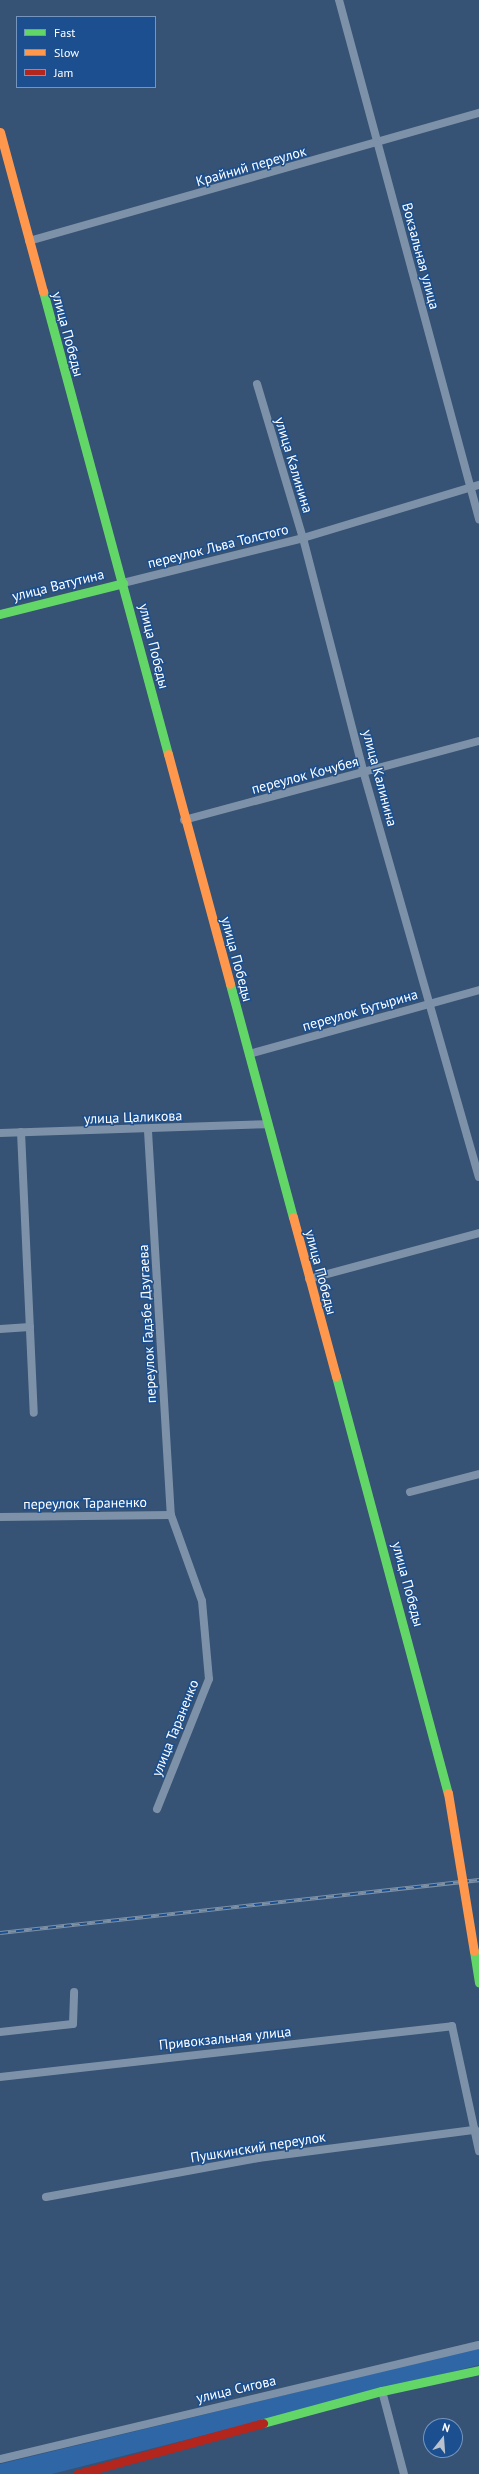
<!DOCTYPE html>
<meta charset="utf-8">
<style>
body{margin:0}
#map{position:relative;width:479px;height:2474px;overflow:hidden;background:#365274;font-family:"PT Sans",sans-serif}
div>[style]{position:absolute}
[style*='--x']{left:calc(var(--x)*1px);top:calc(var(--y)*1px);width:calc(var(--w)*1px);rotate:calc(var(--a)*1deg)}
.green>*{inset:0;background:#2f66a5}
.street>*{height:8px;margin:-4px;padding:0 4px;transform-origin:4px;border-radius:4px;background:#7d92a8}
.fast>*{height:9px;margin:-4.5px;padding:0 4.5px;transform-origin:4.5px;border-radius:4.5px;background:#63d668}
.slow>*{height:9px;margin:-4.5px;padding:0 4.5px;transform-origin:4.5px;border-radius:4.5px;background:#ff974d}
.jam>*{height:9px;margin:-4.5px;padding:0 4.5px;transform-origin:4.5px;border-radius:4.5px;background:#b3261e}
.rail>*{height:4px;margin-top:-2px;transform-origin:0;background:repeating-linear-gradient(90deg,#1b4f8f 0 8px,#7e92a7 0 16px);box-sizing:border-box;border-block:1px solid #7e92a7}
.slow-bridge>*{height:9px;margin:-4.5px;padding:0 4.5px;transform-origin:4.5px;border-radius:4.5px;background:#ff974d}
span{translate:-50% -50%;white-space:nowrap;text-align:center;line-height:1.15;-webkit-text-stroke:3px #1b4f8f;paint-order:stroke}
.street-label{font-size:14px;color:#fff}
.legend{position:absolute;left:16px;top:16px;width:140px;height:72px;box-sizing:border-box;background:#1b4f8f;border:1px solid #7695bc;margin:0;padding:5px 7px;list-style:none;font-size:12px;color:#fff}
.legend li{display:flex;align-items:center;gap:8px;height:20px}
.legend b{width:20px;border:1px solid #7695bc}
.north{position:absolute;left:423px;top:2418px;width:40px;height:40px;box-sizing:border-box;background:#1b4f8f;border:1px solid #7695bc;border-radius:50%;rotate:17deg;font-size:11px;font-weight:700;line-height:16px;text-align:center;color:#fff}
.north::after{content:'';display:block;margin:auto;width:14px;height:18px;background:#b9c2ce;clip-path:polygon(50% 0,100% 100%,50% 72%,0 100%)}
</style>
<div id="map">
<div class="green">
<div style="clip-path:polygon(479px 2348px,479px 2365px,52px 2474px,0 2474px,0 2464px)"></div>
</div>
<div class="street">
<div style="--x:339;--y:0;--w:538;--a:74.9"></div>
<div style="--x:29;--y:241;--w:468;--a:-15.9"></div>
<div style="--x:257;--y:384;--w:161;--a:73.4"></div>
<div style="--x:303;--y:538;--w:244;--a:75.5"></div>
<div style="--x:364;--y:774;--w:419;--a:74.1"></div>
<div style="--x:123;--y:583;--w:186;--a:-14"></div>
<div style="--x:303;--y:538;--w:184;--a:-16.8"></div>
<div style="--x:184;--y:820;--w:305;--a:-15"></div>
<div style="--x:249;--y:1054;--w:239;--a:-15.5"></div>
<div style="--x:148;--y:1131;--w:385;--a:86.6"></div>
<div style="--x:171;--y:1515;--w:91;--a:70.2"></div>
<div style="--x:202;--y:1601;--w:78;--a:84.9"></div>
<div style="--x:209;--y:1679;--w:140;--a:111.8"></div>
<div style="--x:21;--y:1132;--w:281;--a:87.4"></div>
<div style="--x:0;--y:1133;--w:267;--a:-1.9"></div>
<div style="--x:309;--y:1279;--w:176;--a:-15.1"></div>
<div style="--x:0;--y:1329;--w:30;--a:-4"></div>
<div style="--x:410;--y:1492;--w:71;--a:-14.6"></div>
<div style="--x:0;--y:1517;--w:171;--a:-0.7"></div>
<div style="--x:0;--y:2032;--w:73;--a:-6.3"></div>
<div style="--x:73;--y:2024;--w:32;--a:-88"></div>
<div style="--x:0;--y:2077;--w:455;--a:-6.4"></div>
<div style="--x:452;--y:2026;--w:128;--a:77.8"></div>
<div style="--x:46;--y:2197;--w:216;--a:-10.4"></div>
<div style="--x:258;--y:2158;--w:219;--a:-7.4"></div>
<div style="--x:382;--y:2391;--w:86;--a:75.2"></div>
<div style="--x:0;--y:2459;--w:492;--a:-13.4"></div>
</div>
<div class="fast">
<div style="--x:43;--y:291;--w:480;--a:74.9"></div>
<div style="--x:0;--y:614;--w:127;--a:-14.1"></div>
<div style="--x:230;--y:984;--w:241;--a:74.9"></div>
<div style="--x:336;--y:1376;--w:432;--a:75"></div>
<div style="--x:474;--y:1951;--w:32;--a:81"></div>
<div style="--x:263;--y:2423;--w:123;--a:-15.1"></div>
<div style="--x:382;--y:2391;--w:99;--a:-12.2"></div>
</div>
<div class="slow">
<div style="--x:0;--y:132;--w:165;--a:74.9"></div>
<div style="--x:168;--y:754;--w:238;--a:74.9"></div>
<div style="--x:293;--y:1217;--w:165;--a:74.9"></div>
</div>
<div class="jam">
<div style="--x:77;--y:2474;--w:193;--a:-15.3"></div>
</div>
<div class="rail">
<div style="--x:0;--y:1933;--w:482;--a:-6.3"></div>
</div>
<div class="slow-bridge">
<div style="--x:448;--y:1793;--w:160;--a:80.7"></div>
</div>
<div class="street-label">
<span style="left:251px;top:166px;rotate:-16deg">Крайний переулок</span>
<span style="left:421px;top:256px;rotate:75deg">Вокзальная улица</span>
<span style="left:68px;top:334px;rotate:75deg">улица Победы</span>
<span style="left:294px;top:465px;rotate:73deg">улица Калинина</span>
<span style="left:218px;top:546px;rotate:-14deg">переулок Льва Толстого</span>
<span style="left:58px;top:585px;rotate:-14deg">улица Ватутина</span>
<span style="left:154px;top:646px;rotate:76deg">улица Победы</span>
<span style="left:305px;top:775px;rotate:-15deg">переулок Кочубея</span>
<span style="left:380px;top:778px;rotate:75deg">улица Калинина</span>
<span style="left:237px;top:959px;rotate:75deg">улица Победы</span>
<span style="left:360px;top:1010px;rotate:-16deg">переулок Бутырина</span>
<span style="left:133px;top:1117px;rotate:-2deg">улица Цаликова</span>
<span style="left:321px;top:1272px;rotate:75deg">улица Победы</span>
<span style="left:147px;top:1324px;rotate:-93deg">переулок Гадзбе Дзугаева</span>
<span style="left:85px;top:1503px;rotate:-1deg">переулок Тараненко</span>
<span style="left:408px;top:1584px;rotate:75deg">улица Победы</span>
<span style="left:175px;top:1728px;rotate:-68deg">улица Тараненко</span>
<span style="left:225px;top:2038px;rotate:-6deg">Привокзальная улица</span>
<span style="left:258px;top:2147px;rotate:-9deg">Пушкинский переулок</span>
<span style="left:236px;top:2389px;rotate:-13deg">улица Сигова</span>
</div>
<ul class="legend">
<li><b style="height:5px;background:#63d668"></b>Fast</li>
<li><b style="height:5px;background:#ff974d"></b>Slow</li>
<li><b style="height:5px;background:#b3261e"></b>Jam</li>
</ul>
<div class="north">N</div>
</div>
